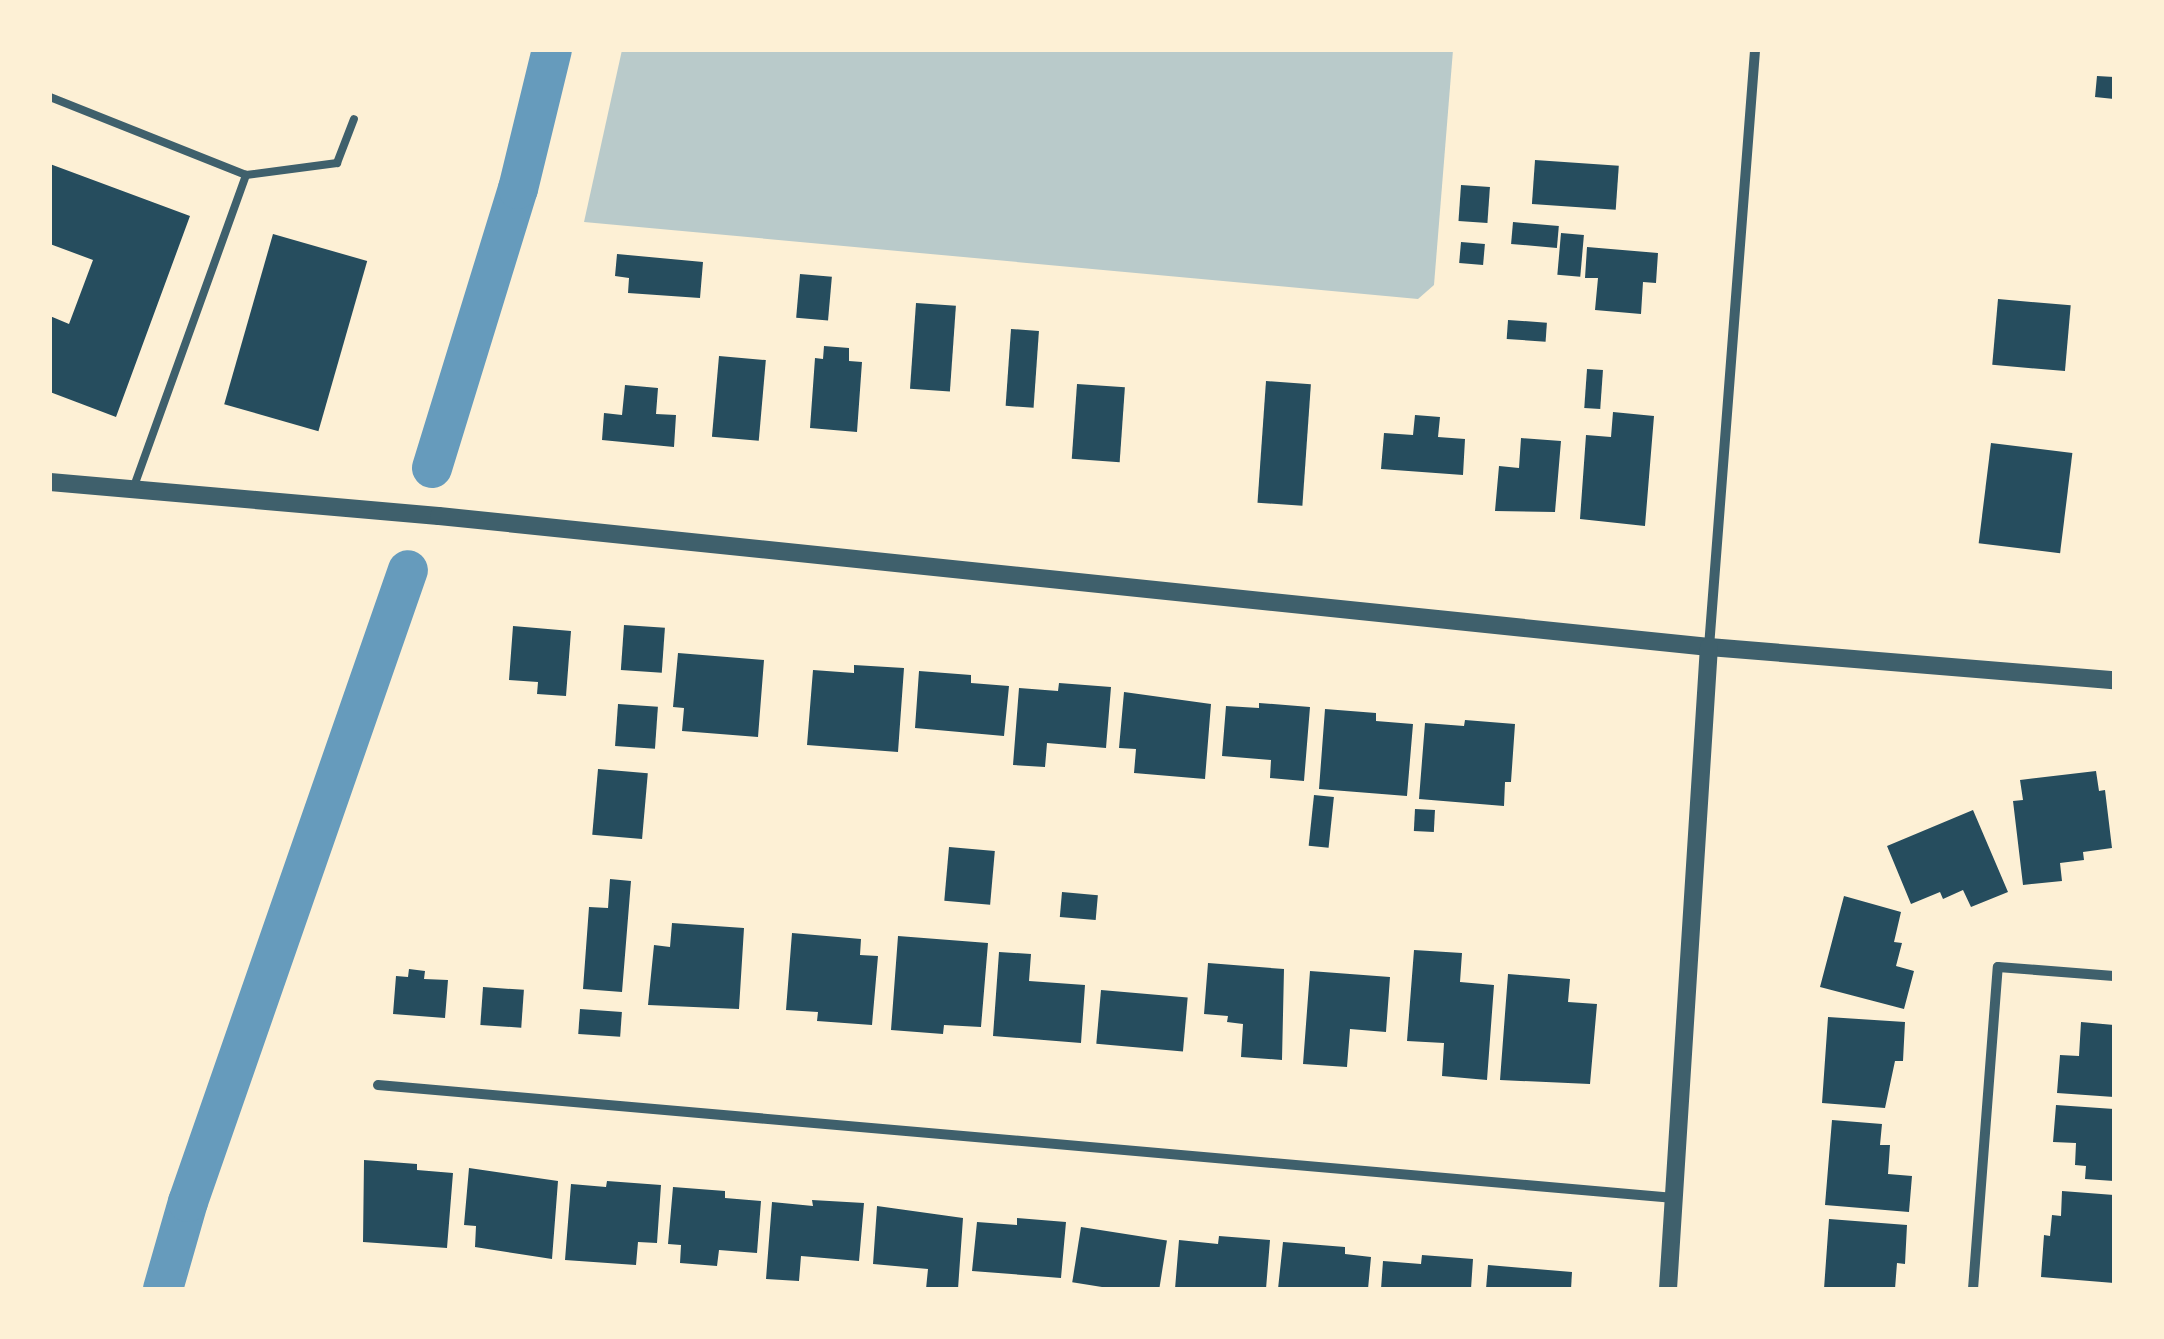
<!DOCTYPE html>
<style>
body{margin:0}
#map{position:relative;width:2164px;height:1339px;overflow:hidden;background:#fdf0d5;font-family:Rubik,sans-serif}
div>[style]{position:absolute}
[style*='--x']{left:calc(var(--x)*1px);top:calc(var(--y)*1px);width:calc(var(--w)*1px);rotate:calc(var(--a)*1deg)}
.green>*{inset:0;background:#b9caca}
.canal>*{height:40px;margin:-20px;padding:0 20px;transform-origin:20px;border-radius:20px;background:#669bbc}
.building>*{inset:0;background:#264d5e;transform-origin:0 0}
.service>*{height:8px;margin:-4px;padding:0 4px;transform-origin:4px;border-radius:4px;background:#3f606c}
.minor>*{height:10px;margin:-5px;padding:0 5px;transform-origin:5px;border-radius:5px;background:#3f606c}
.tertiary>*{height:18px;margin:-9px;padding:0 9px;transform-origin:9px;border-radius:9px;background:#3f606c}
span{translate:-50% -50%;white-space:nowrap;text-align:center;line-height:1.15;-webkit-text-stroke:8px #fdf0d5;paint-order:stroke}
.frame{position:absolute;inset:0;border:52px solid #fdf0d5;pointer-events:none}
</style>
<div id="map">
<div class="green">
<div style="clip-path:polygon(622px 50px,1453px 50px,1434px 285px,1418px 299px,584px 222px)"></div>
</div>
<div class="canal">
<div style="--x:432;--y:468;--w:292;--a:-72.9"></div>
<div style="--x:518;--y:189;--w:143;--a:-76.3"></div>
<div style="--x:163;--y:1289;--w:91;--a:-74"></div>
<div style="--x:188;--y:1202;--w:669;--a:-70.81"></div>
</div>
<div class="building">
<div style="clip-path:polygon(2097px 76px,2114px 77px,2114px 99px,2095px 97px)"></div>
<div style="left:1535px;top:160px;width:84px;height:44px;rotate:4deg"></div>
<div style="clip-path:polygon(50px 164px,190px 216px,116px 417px,50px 392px,50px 316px,69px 324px,93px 260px,50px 244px)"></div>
<div style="left:1461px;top:185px;width:29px;height:36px;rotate:4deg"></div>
<div style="left:1513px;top:222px;width:46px;height:22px;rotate:5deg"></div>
<div style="left:1561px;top:233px;width:23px;height:42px;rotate:5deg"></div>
<div style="left:273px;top:234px;width:98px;height:177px;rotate:16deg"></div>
<div style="left:1461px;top:242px;width:24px;height:21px;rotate:5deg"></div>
<div style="clip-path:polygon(1587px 247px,1658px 253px,1656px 283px,1643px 282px,1641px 314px,1595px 310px,1598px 278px,1585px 278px)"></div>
<div style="clip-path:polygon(617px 254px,703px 262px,700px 298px,628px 293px,629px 278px,615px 276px)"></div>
<div style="left:800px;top:274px;width:32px;height:44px;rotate:5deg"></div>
<div style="left:1998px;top:299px;width:73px;height:66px;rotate:5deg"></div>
<div style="left:916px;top:303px;width:40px;height:86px;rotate:4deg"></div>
<div style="left:1508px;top:320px;width:39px;height:19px;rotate:4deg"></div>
<div style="left:1011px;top:329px;width:28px;height:77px;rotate:4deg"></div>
<div style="clip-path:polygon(824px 346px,849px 348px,849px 361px,862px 362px,857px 432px,810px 428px,815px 358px,823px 359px)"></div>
<div style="left:719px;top:356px;width:47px;height:81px;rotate:5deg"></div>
<div style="left:1587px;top:369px;width:16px;height:39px;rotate:4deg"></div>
<div style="left:1266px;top:381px;width:45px;height:122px;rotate:4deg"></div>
<div style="left:1077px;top:384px;width:48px;height:75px;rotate:4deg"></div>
<div style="clip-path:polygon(625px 385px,658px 388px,656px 414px,676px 415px,674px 447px,602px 440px,604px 413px,622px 415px)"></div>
<div style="clip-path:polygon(1613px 412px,1654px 416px,1645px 526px,1580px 519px,1586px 435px,1611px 437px)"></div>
<div style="clip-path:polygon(1415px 415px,1440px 417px,1438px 437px,1465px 439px,1463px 475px,1381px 469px,1384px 433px,1413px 435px)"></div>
<div style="clip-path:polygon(1521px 438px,1561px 441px,1555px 512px,1495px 511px,1499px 466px,1519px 468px)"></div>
<div style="left:1991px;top:443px;width:82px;height:101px;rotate:7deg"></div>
<div style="left:624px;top:625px;width:41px;height:45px;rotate:4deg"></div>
<div style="clip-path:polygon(513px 626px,571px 631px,566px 696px,537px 694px,538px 682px,509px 680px)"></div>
<div style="clip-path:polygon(678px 653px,764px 660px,758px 737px,682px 731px,684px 708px,673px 707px)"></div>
<div style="clip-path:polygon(854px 665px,904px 668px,898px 752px,807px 745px,813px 670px,854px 673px)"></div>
<div style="clip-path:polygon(919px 671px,971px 675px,971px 683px,1009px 686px,1004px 736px,915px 728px)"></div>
<div style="clip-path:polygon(1059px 683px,1111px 687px,1106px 748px,1047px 743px,1045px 767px,1013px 765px,1019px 688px,1058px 691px)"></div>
<div style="clip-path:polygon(1124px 692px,1211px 704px,1205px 779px,1134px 773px,1136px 749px,1119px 748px)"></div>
<div style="clip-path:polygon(1259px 703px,1310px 707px,1304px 781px,1270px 778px,1271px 760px,1222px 756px,1226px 706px,1259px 708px)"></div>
<div style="left:618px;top:704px;width:40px;height:42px;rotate:4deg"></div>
<div style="clip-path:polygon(1325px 709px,1376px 713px,1376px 721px,1413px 724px,1407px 796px,1319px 789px)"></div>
<div style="clip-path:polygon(1465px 720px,1515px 724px,1511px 782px,1505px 782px,1504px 806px,1419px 799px,1425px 723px,1464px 726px)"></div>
<div style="left:598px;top:769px;width:50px;height:66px;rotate:5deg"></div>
<div style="clip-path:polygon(2096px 771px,2099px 791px,2105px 790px,2112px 848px,2083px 852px,2084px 860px,2060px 863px,2062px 881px,2023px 885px,2013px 801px,2023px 800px,2020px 780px)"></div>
<div style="left:1314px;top:795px;width:20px;height:51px;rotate:6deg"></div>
<div style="left:1415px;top:809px;width:20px;height:22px;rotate:3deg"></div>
<div style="clip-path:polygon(1973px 810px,2008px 892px,1971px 907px,1963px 890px,1943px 899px,1940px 892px,1911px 904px,1887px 846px)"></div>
<div style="left:949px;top:847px;width:46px;height:54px;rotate:5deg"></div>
<div style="clip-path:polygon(610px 879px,631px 881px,622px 992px,583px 989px,589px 907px,608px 908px)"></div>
<div style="left:1062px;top:892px;width:36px;height:25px;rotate:5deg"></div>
<div style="clip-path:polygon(1844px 896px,1901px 912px,1894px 942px,1902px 943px,1896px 966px,1914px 971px,1904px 1009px,1820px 987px)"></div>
<div style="clip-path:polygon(672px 923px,744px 928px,739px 1009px,648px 1005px,654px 945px,670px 947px)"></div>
<div style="clip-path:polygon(792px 933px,861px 939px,860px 955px,878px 956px,872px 1025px,817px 1021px,818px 1012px,786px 1010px)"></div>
<div style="clip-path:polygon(898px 936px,988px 943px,981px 1027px,944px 1025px,943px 1034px,891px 1030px)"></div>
<div style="clip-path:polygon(1414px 950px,1462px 953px,1460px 982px,1494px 985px,1487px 1080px,1442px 1076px,1444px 1043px,1407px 1041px)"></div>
<div style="clip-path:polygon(999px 952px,1031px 954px,1029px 981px,1085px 985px,1081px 1043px,993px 1036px)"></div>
<div style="clip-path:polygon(1208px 963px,1284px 969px,1282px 1060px,1241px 1057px,1243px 1024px,1227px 1022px,1228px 1016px,1204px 1014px)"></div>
<div style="clip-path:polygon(409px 969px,425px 971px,424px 979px,448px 980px,445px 1018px,393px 1014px,396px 976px,408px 977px)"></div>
<div style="clip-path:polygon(1310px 971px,1390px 977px,1386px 1032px,1350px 1029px,1347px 1067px,1303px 1064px)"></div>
<div style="clip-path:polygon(1508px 974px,1570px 979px,1568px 1002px,1597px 1004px,1590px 1084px,1500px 1080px)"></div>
<div style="left:483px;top:987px;width:41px;height:38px;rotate:4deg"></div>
<div style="left:1101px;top:990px;width:87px;height:54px;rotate:5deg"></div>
<div style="left:580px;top:1009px;width:42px;height:25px;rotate:4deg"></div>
<div style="clip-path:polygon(1828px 1017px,1905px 1022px,1903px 1061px,1895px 1061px,1885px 1108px,1822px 1103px)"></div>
<div style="clip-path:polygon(2081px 1022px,2114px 1025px,2114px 1097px,2057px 1093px,2060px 1055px,2079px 1056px)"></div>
<div style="clip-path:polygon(2056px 1105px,2114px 1109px,2114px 1181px,2085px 1179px,2086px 1166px,2075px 1165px,2076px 1143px,2053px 1142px)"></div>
<div style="clip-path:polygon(1832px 1120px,1882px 1124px,1880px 1145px,1890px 1145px,1888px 1174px,1912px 1176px,1909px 1212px,1825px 1205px)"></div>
<div style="clip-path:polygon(364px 1160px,417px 1164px,417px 1170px,453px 1173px,447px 1248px,363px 1242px)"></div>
<div style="clip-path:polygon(469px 1168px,558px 1181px,552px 1259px,475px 1247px,476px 1226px,464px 1225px)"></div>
<div style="clip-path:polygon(607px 1181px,661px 1185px,657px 1243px,638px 1242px,636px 1265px,565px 1260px,571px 1184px,606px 1187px)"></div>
<div style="clip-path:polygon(673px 1187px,725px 1191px,725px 1198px,761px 1201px,757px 1253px,719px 1250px,717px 1266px,680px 1263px,681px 1245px,668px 1244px)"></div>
<div style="clip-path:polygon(2062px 1191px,2114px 1195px,2114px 1283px,2041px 1277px,2044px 1235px,2050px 1236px,2052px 1215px,2061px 1216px)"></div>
<div style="clip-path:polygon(812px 1200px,864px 1203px,859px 1261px,801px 1256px,799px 1281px,766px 1279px,772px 1202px,813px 1206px)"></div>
<div style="clip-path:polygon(877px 1206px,963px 1218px,958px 1289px,926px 1289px,928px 1269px,873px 1264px)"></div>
<div style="clip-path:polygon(1017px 1218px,1066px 1222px,1061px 1278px,972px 1271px,977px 1222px,1017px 1225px)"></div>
<div style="clip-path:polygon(1829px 1219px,1907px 1225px,1905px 1264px,1897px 1263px,1895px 1289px,1824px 1289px)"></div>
<div style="left:1081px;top:1227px;width:87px;height:56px;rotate:9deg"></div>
<div style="clip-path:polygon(1219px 1236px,1270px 1240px,1266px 1289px,1175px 1289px,1179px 1240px,1218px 1244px)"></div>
<div style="clip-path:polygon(1283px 1242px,1345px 1247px,1345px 1254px,1371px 1257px,1368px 1289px,1278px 1289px)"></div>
<div style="clip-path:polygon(1422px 1255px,1473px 1259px,1471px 1289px,1381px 1289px,1383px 1261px,1421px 1264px)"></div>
<div style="clip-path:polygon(1488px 1265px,1572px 1272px,1571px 1289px,1486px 1289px)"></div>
</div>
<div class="service">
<div style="--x:50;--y:97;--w:211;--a:21.7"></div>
<div style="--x:246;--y:175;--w:92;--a:-7.5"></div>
<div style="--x:337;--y:163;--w:47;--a:-68.9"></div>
<div style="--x:133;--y:489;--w:334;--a:-70.2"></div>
</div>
<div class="minor">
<div style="--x:1709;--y:647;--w:599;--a:-85.59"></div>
<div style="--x:378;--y:1085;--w:1301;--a:4.98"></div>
<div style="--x:1973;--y:1289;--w:323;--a:-85.6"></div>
<div style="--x:1998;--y:967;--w:116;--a:4.4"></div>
</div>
<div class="tertiary">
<div style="--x:50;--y:482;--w:390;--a:5"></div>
<div style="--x:439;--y:516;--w:1277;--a:5.89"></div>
<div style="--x:1709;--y:647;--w:406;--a:4.7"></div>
<div style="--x:1668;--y:1289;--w:643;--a:-86.35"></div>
</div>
<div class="frame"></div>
</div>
